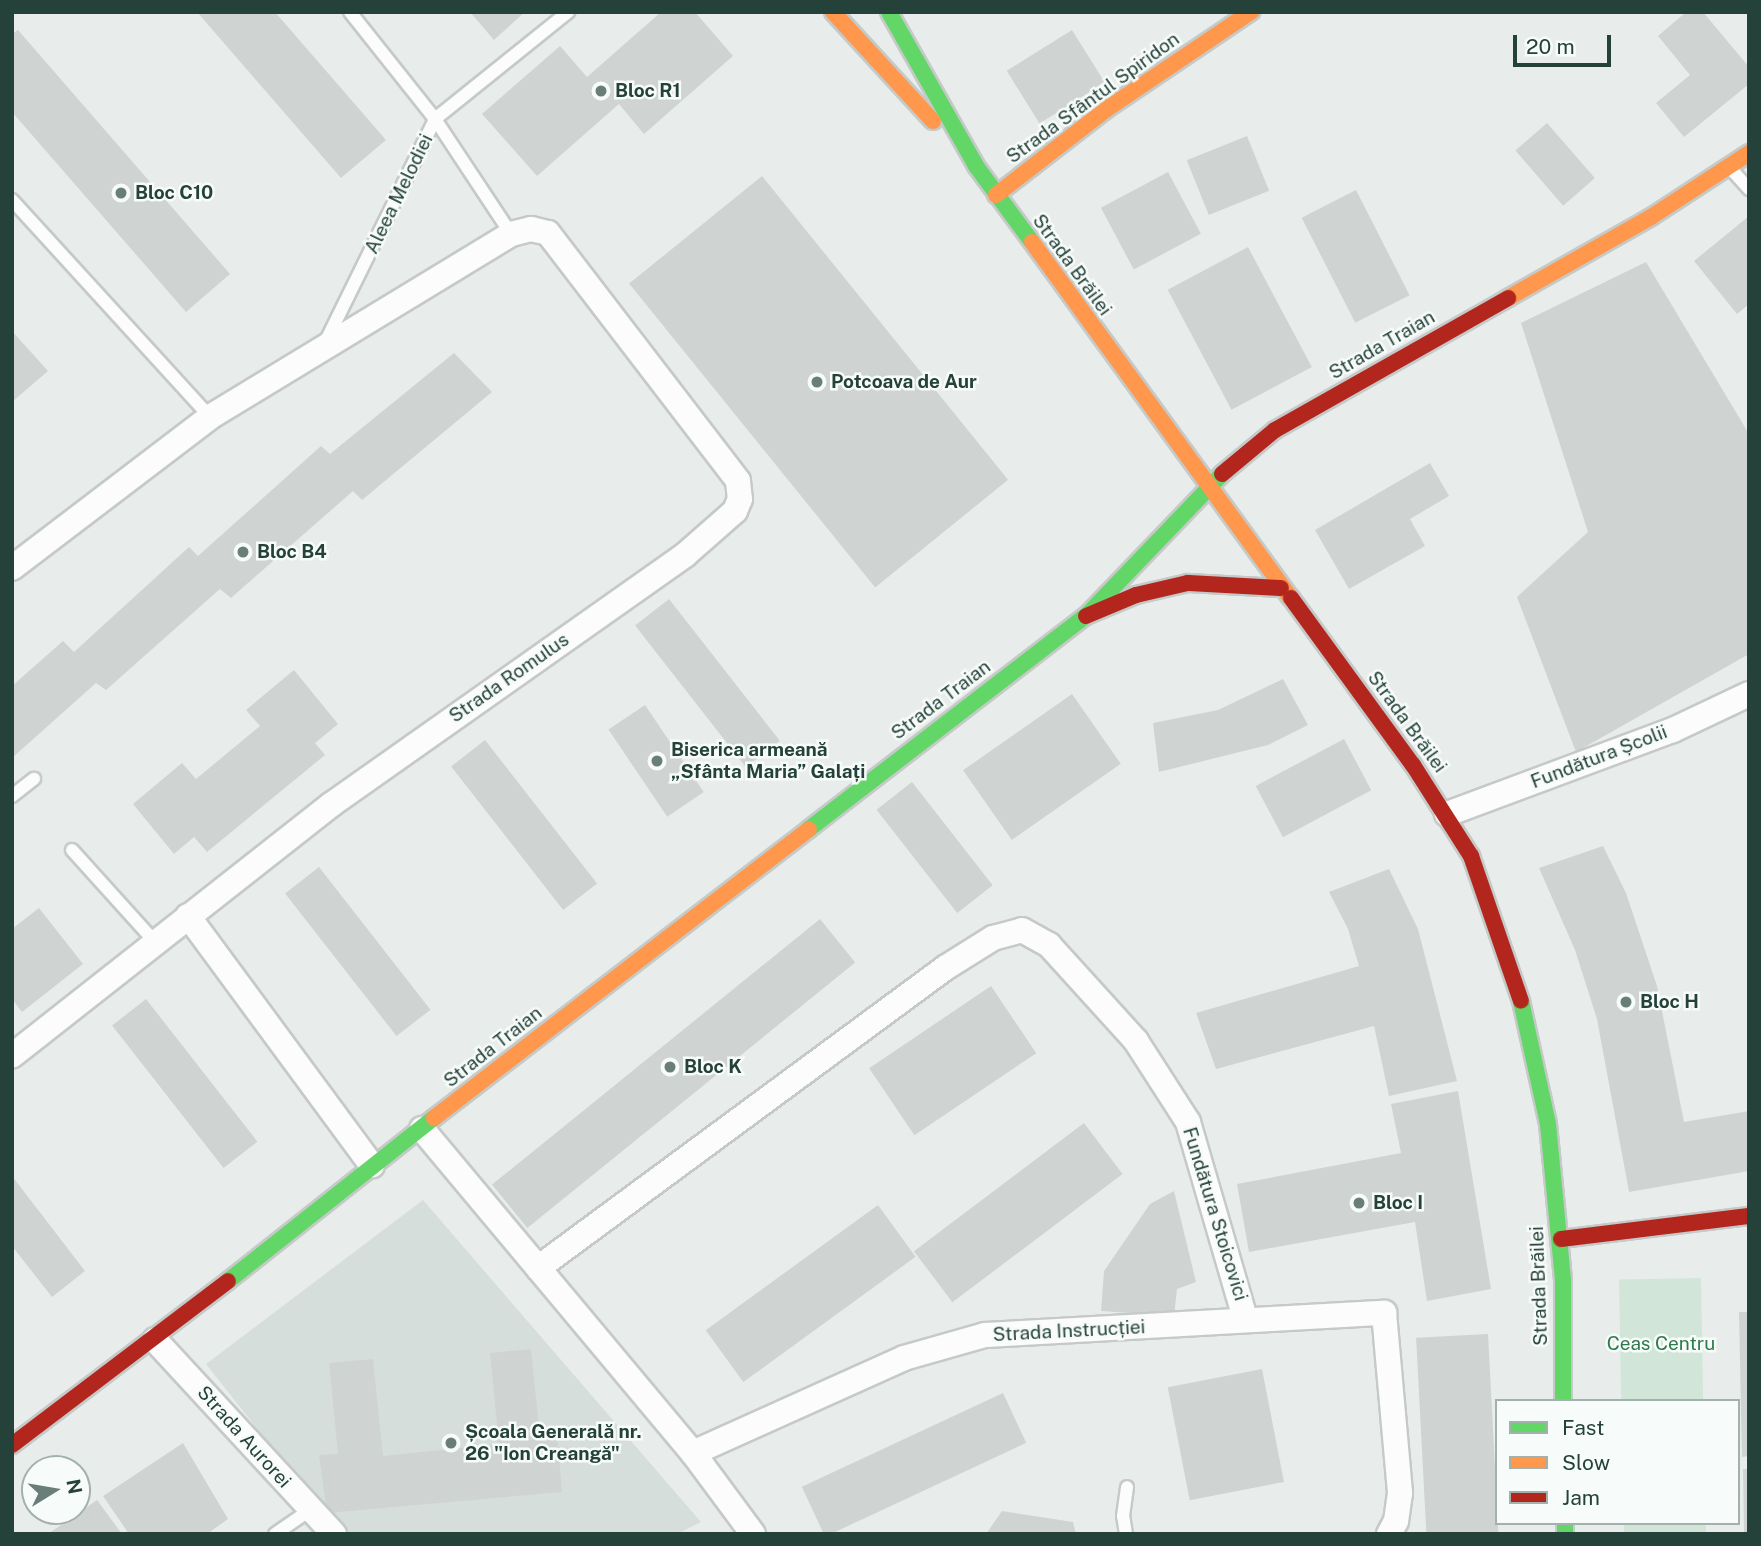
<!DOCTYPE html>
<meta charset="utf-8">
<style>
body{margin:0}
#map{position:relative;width:1761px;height:1546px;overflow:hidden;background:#e8edeb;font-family:"Public Sans",sans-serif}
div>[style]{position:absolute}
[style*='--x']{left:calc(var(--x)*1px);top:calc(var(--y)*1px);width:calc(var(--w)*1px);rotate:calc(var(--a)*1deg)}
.built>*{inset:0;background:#d6dedb}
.green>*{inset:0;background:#d1e6d8;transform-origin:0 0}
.building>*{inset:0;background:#cfd4d2;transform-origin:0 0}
.roads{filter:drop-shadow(2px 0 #c5cac8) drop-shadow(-2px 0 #c5cac8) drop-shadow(0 2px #c5cac8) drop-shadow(0 -2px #c5cac8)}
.lane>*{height:12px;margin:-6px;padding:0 6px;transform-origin:6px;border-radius:6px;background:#fcfcfc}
.street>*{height:24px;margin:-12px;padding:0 12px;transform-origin:12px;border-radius:12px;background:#fcfcfc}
.fast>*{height:16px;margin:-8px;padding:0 8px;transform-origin:8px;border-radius:8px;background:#63d668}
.slow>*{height:16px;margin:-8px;padding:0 8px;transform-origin:8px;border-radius:8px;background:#ff974d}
.jam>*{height:16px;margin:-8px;padding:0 8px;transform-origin:8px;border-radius:8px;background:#b3261e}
.dots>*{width:19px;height:19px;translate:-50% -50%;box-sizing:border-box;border:4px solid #f7fbf9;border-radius:50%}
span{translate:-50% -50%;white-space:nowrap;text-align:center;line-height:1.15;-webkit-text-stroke:5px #f7fbf9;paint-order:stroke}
.poi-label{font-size:19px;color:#24423a;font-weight:700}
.left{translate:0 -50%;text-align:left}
.street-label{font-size:19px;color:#24423a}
.park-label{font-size:19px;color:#2d7a4b}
.frame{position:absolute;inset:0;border:14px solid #24423a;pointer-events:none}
.legend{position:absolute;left:1495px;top:1399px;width:245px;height:126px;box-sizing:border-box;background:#f7fbf9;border:2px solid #a3b1ad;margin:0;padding:9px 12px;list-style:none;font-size:21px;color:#24423a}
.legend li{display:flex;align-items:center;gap:14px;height:35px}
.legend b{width:35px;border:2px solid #a3b1ad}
.north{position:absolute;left:21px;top:1455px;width:70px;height:70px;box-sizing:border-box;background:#f7fbf9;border:2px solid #a3b1ad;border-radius:50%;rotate:79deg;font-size:19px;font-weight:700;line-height:28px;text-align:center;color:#24423a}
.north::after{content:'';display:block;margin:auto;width:24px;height:32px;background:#697e78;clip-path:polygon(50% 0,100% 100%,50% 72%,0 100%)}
.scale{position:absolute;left:1513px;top:35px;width:98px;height:32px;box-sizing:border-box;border:4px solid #24423a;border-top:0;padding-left:9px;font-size:21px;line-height:24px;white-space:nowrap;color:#24423a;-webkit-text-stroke:5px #f7fbf9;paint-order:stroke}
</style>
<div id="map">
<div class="built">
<div style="clip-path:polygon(423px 1200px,701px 1522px,677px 1534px,340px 1534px,206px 1364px)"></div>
</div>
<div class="green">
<div style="left:1701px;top:1278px;width:123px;height:82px;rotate:89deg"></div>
<div style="left:1624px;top:1523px;width:82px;height:11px"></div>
</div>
<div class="building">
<div style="clip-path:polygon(197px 12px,275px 12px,386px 140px,341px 178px)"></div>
<div style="clip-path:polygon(470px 12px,525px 12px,494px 40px)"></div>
<div style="clip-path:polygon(661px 12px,695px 12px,733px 56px,644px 134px,619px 104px,537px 176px,482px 114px,560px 46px,587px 77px)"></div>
<div style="clip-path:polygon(1686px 12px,1703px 12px,1749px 67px,1749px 84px,1684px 137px,1656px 103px,1690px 75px,1658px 36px)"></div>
<div style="clip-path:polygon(18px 30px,230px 274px,186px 312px,12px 112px,12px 34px)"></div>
<div style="left:1072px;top:30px;width:62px;height:77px;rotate:58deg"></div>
<div style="left:1547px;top:123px;width:73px;height:42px;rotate:49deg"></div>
<div style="left:1247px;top:136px;width:59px;height:65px;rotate:68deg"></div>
<div style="left:1168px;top:172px;width:70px;height:76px;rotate:62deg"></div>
<div style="left:762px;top:176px;width:391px;height:171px;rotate:51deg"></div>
<div style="left:1356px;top:190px;width:118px;height:61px;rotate:63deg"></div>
<div style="clip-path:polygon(1749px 216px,1749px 304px,1737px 314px,1694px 261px)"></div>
<div style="left:1248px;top:247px;width:136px;height:91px;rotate:62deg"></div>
<div style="clip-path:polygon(1646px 262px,1749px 434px,1749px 654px,1576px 752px,1517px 597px,1588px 532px,1521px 323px)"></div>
<div style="clip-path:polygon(12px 331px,48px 371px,12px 402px)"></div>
<div style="clip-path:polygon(454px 353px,492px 392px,362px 500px,353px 491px,231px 598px,220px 589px,106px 690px,96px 683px,12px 758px,12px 686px,63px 641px,74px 652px,189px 547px,198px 556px,321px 446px,330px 454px)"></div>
<div style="clip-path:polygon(1430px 463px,1449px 496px,1410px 519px,1425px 546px,1349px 589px,1315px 530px)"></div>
<div style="left:669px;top:599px;width:180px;height:43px;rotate:52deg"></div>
<div style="clip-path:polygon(294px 670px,338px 724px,315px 743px,325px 755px,207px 852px,194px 837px,174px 854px,133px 804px,182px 763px,196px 779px,260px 726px,246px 710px)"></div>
<div style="clip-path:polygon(1283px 679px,1308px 725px,1268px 745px,1159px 772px,1153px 723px,1218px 710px)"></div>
<div style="left:1072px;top:694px;width:85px;height:133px;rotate:55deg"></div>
<div style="left:645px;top:705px;width:105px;height:44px;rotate:56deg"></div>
<div style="left:1344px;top:739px;width:58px;height:100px;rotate:62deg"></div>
<div style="left:485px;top:740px;width:182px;height:43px;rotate:52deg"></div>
<div style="left:912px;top:782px;width:131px;height:45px;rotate:52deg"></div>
<div style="clip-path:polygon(1603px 846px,1626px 893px,1657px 986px,1684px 1122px,1749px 1111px,1749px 1171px,1629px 1192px,1597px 1019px,1575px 950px,1539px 868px)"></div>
<div style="left:319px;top:867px;width:181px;height:43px;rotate:52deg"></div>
<div style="clip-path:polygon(1389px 869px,1418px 929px,1457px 1081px,1389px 1096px,1374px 1026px,1216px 1069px,1196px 1013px,1359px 966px,1348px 929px,1329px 892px)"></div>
<div style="clip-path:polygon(39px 908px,83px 964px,22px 1012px,12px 999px,12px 929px)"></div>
<div style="left:820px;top:919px;width:56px;height:422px;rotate:51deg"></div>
<div style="left:991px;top:986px;width:81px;height:147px;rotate:56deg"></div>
<div style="left:146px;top:999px;width:181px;height:43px;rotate:52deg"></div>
<div style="clip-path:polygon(1458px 1091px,1491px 1289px,1427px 1301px,1415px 1222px,1249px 1252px,1237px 1184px,1401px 1153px,1391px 1104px)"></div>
<div style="left:1084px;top:1123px;width:64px;height:213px;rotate:53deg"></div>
<div style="clip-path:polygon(12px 1176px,85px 1271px,52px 1297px,12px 1246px)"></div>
<div style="clip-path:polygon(1174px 1191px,1196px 1282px,1177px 1289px,1174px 1316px,1101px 1311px,1104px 1271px,1150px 1204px)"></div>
<div style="left:878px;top:1205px;width:64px;height:213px;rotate:54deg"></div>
<div style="clip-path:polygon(1739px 1312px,1749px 1312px,1749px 1456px,1742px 1457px)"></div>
<div style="left:1488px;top:1334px;width:200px;height:72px;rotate:87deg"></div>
<div style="clip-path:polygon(531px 1349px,540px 1436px,557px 1434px,562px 1492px,327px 1513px,319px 1455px,338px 1454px,329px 1363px,373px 1359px,383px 1456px,499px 1444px,490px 1353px)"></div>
<div style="left:1262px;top:1369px;width:115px;height:96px;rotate:79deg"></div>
<div style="left:1003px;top:1393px;width:55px;height:222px;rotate:65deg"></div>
<div style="clip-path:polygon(183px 1443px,228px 1519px,207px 1534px,129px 1534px,103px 1496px)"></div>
<div style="clip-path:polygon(1743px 1469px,1749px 1469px,1749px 1534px,1744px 1534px)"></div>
<div style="clip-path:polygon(97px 1500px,122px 1534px,48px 1534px)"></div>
<div style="clip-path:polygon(1002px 1511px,1073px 1522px,1076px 1534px,986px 1534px)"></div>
</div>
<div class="roads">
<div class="lane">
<div style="--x:350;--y:12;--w:137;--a:51.5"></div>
<div style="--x:435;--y:119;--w:138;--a:56.5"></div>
<div style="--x:1731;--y:169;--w:27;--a:48"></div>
<div style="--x:12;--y:200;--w:294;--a:47.6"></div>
<div style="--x:325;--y:343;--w:250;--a:-63.8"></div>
<div style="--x:435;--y:119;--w:171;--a:-38.8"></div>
<div style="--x:12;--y:796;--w:28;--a:-38"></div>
<div style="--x:72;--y:850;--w:127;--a:47.9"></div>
<div style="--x:275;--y:1534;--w:42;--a:-34.4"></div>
<div style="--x:1126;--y:1534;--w:18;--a:-99"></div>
<div style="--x:1123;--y:1516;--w:29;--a:-82"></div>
</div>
<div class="street">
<div style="--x:12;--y:568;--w:249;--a:-37.3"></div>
<div style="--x:210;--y:417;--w:352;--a:-31.3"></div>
<div style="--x:511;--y:234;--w:21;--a:-14"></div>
<div style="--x:531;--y:229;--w:17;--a:13"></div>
<div style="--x:548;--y:233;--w:312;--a:52.5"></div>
<div style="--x:738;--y:481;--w:18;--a:84"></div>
<div style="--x:740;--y:499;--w:13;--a:113"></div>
<div style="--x:735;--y:511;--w:67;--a:138.7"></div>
<div style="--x:685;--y:555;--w:432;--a:144.8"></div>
<div style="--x:332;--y:804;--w:407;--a:141.8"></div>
<div style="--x:1447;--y:814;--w:241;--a:-20.4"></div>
<div style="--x:1673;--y:730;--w:84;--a:-25.3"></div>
<div style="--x:188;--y:916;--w:310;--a:53.6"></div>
<div style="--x:422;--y:1129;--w:422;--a:50.1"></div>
<div style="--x:693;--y:1453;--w:101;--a:53.5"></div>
<div style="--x:538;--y:1268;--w:506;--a:-36.39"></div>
<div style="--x:945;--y:968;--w:57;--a:-32"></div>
<div style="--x:993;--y:938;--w:30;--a:-15"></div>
<div style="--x:1022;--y:930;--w:31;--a:29"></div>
<div style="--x:1049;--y:945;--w:130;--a:47.8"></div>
<div style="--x:1136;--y:1041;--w:96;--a:57.3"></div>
<div style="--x:1188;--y:1122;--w:204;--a:73.8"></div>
<div style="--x:155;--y:1340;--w:264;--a:47.3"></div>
<div style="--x:693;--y:1453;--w:231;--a:-24.2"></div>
<div style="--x:904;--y:1358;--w:84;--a:-15.9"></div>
<div style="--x:985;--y:1335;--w:400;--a:-3.2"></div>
<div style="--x:1384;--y:1313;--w:181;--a:84.9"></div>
<div style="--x:1400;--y:1493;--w:28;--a:98"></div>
<div style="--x:1396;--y:1521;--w:15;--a:118"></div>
</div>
<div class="fast">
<div style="--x:889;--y:12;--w:177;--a:60.5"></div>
<div style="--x:976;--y:166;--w:94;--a:53.6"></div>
<div style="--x:809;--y:829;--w:349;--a:-37.6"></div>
<div style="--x:1086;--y:616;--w:197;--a:-46.2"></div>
<div style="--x:1521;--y:1001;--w:126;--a:77.6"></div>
<div style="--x:1548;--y:1124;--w:157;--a:84.5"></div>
<div style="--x:1563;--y:1280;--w:121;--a:90"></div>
<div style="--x:228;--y:1281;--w:263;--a:-38.4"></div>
<div style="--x:1565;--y:1523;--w:11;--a:90"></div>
</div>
<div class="slow">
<div style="--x:833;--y:12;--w:148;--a:47.5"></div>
<div style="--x:996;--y:195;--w:140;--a:-37.8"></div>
<div style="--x:1107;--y:109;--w:174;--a:-34"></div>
<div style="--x:1032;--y:242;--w:440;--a:54"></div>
<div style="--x:1508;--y:298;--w:164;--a:-29.5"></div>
<div style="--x:1651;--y:217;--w:117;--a:-33.1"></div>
<div style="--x:434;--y:1118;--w:473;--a:-37.6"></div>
</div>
<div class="jam">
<div style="--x:1222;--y:474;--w:69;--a:-39.7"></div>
<div style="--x:1275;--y:430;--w:268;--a:-29.5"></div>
<div style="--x:1291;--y:598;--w:207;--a:53.9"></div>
<div style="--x:1413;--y:765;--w:108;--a:57.5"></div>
<div style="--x:1471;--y:856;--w:153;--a:71"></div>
<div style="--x:1086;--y:616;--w:54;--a:-22.8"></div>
<div style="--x:1136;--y:595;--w:53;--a:-13"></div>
<div style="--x:1188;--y:583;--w:93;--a:3.1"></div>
<div style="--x:1561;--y:1239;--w:189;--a:-7"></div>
<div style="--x:12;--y:1445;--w:271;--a:-37.2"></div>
</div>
</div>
<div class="dots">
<div style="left:601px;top:91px;background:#697e78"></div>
<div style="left:121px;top:193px;background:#697e78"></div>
<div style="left:817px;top:382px;background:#697e78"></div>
<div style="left:243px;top:552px;background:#697e78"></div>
<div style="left:657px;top:761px;background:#697e78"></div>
<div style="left:1626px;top:1002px;background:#697e78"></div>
<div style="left:670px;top:1067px;background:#697e78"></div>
<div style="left:1359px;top:1203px;background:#697e78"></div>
<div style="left:451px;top:1443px;background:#697e78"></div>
</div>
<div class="poi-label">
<span class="left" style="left:615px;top:91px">Bloc R1</span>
<span class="left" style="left:135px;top:193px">Bloc C10</span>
<span class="left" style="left:831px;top:382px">Potcoava de Aur</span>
<span class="left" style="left:257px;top:552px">Bloc B4</span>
<span class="left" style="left:671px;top:761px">Biserica armeană<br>„Sfânta Maria” Galați</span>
<span class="left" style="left:1640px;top:1002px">Bloc H</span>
<span class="left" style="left:684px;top:1067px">Bloc K</span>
<span class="left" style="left:1373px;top:1203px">Bloc I</span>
<span class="left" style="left:465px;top:1443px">Școala Generală nr.<br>26 "Ion Creangă"</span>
</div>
<div class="street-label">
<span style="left:1093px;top:98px;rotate:-36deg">Strada Sfântul Spiridon</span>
<span style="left:399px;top:194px;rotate:-64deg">Aleea Melodiei</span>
<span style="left:1072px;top:265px;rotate:54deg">Strada Brăilei</span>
<span style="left:1382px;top:345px;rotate:-30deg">Strada Traian</span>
<span style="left:509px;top:678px;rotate:-35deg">Strada Romulus</span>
<span style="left:941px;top:700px;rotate:-37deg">Strada Traian</span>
<span style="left:1407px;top:722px;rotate:54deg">Strada Brăilei</span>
<span style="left:1599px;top:757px;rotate:-21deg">Fundătura Școlii</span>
<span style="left:493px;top:1047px;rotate:-38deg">Strada Traian</span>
<span style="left:1215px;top:1214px;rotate:73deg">Fundătura Stoicovici</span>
<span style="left:1539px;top:1286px;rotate:-92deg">Strada Brăilei</span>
<span style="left:1069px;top:1331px;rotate:-3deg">Strada Instrucției</span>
<span style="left:244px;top:1437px;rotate:48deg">Strada Aurorei</span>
</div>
<div class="park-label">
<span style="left:1661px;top:1344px">Ceas Centru</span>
</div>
<div class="frame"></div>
<ul class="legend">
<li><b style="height:9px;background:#63d668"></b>Fast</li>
<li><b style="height:9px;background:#ff974d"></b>Slow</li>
<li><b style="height:9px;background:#b3261e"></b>Jam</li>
</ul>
<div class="north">N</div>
<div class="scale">20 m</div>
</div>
